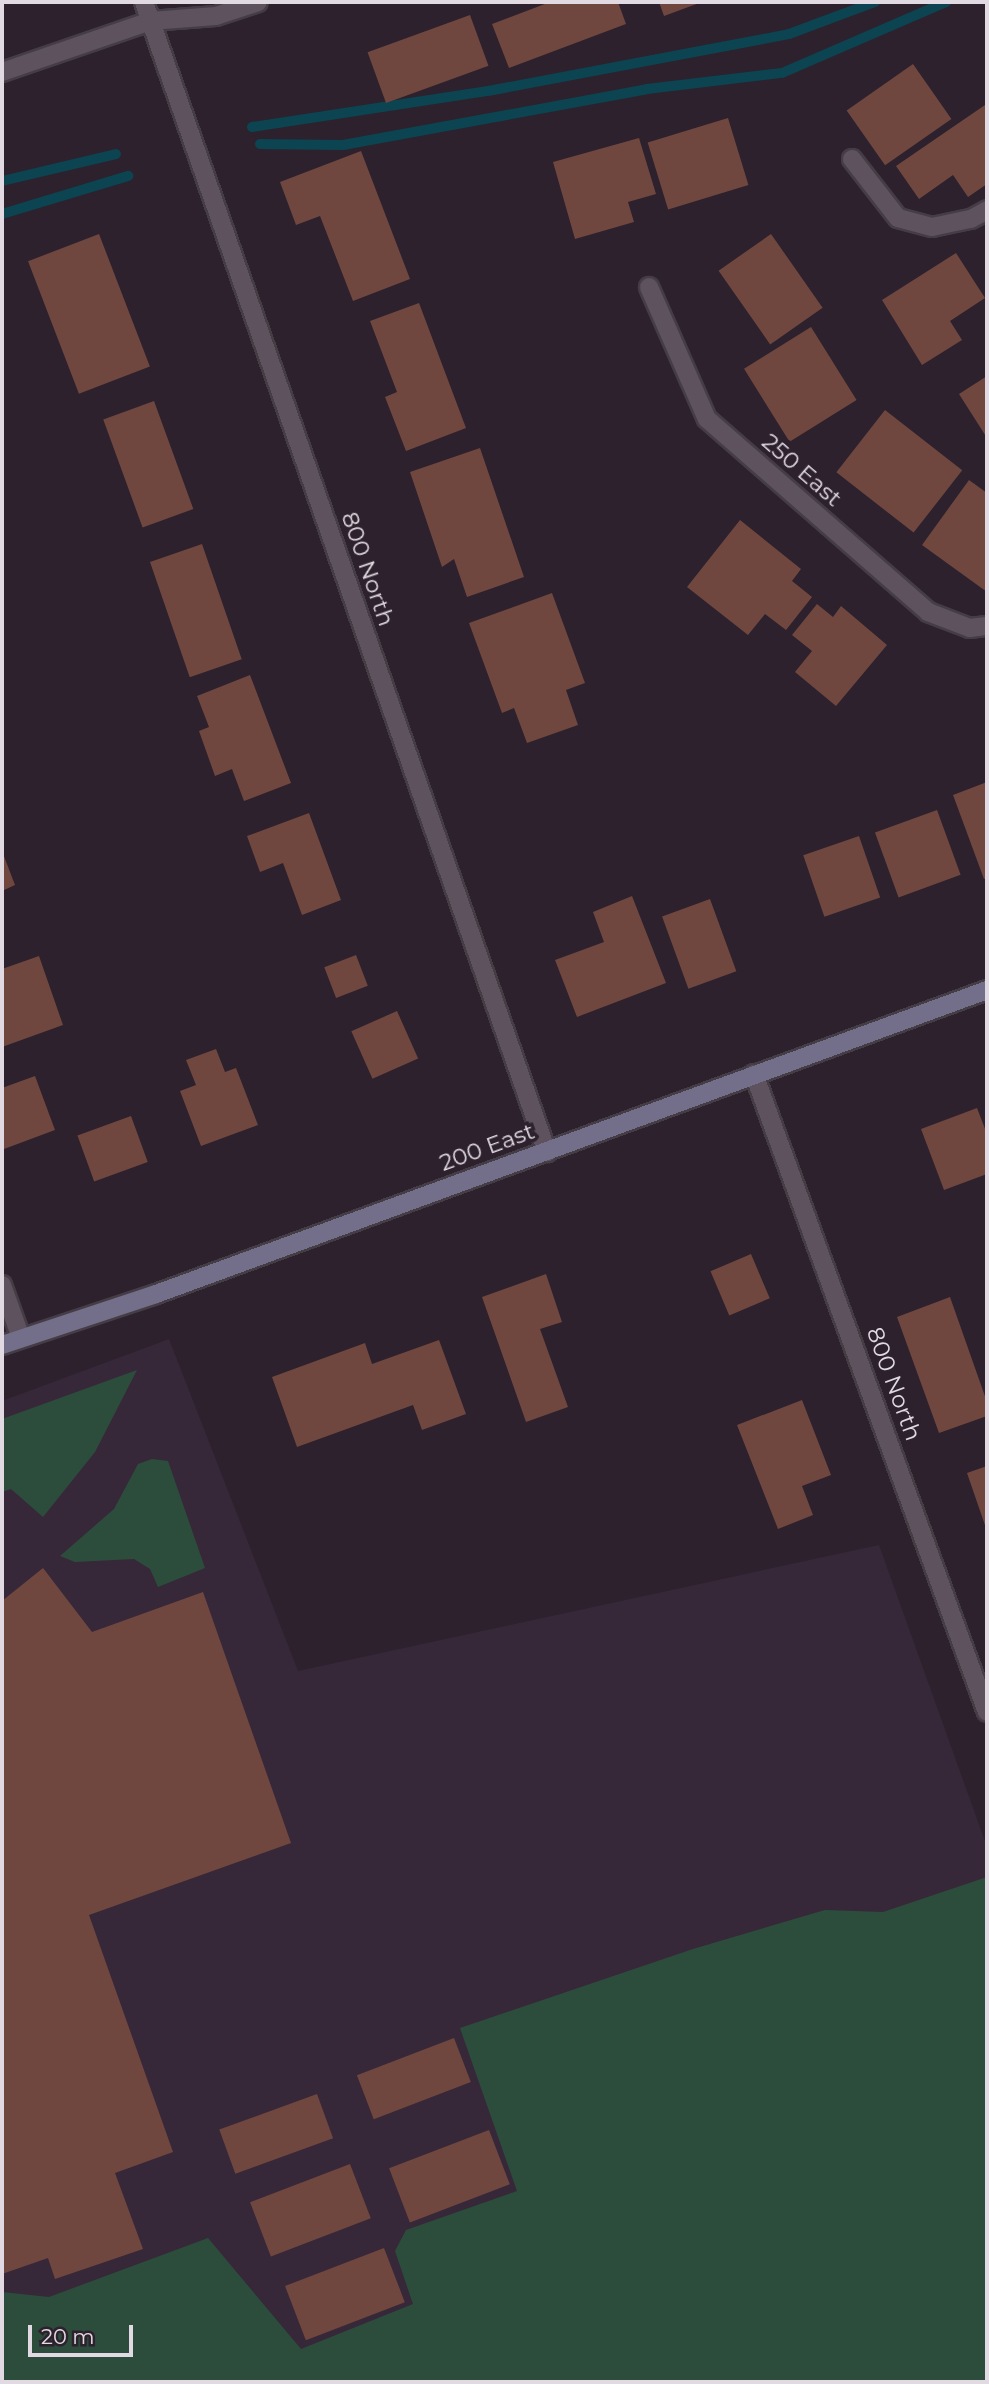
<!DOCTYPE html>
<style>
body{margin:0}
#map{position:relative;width:989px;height:2384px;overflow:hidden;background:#2c212d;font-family:Montserrat,sans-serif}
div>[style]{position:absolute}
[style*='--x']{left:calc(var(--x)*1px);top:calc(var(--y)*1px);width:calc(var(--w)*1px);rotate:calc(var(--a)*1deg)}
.built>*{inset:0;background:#372839}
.green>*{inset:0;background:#2c4d3b}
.stream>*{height:10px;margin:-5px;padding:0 5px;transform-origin:5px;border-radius:5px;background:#0c4451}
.building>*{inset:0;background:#70473f;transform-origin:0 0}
.roads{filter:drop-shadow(2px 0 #453d46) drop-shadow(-2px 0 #453d46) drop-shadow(0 2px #453d46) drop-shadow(0 -2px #453d46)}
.minor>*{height:18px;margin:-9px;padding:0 9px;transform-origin:9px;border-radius:9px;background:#5e525f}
.secondary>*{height:18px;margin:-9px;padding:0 9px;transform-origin:9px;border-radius:9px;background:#736e8a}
span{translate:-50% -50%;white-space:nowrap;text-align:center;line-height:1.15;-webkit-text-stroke:7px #2c212d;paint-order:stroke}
.street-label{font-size:23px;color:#e1dae2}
.frame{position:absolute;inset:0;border:4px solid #e1dae2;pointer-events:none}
.scale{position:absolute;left:28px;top:2325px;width:105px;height:32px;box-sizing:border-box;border:4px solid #e1dae2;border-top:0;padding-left:9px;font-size:21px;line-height:24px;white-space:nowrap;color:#e1dae2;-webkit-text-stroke:5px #2c212d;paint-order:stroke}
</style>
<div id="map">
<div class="built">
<div style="clip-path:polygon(169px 1339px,298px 1671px,879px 1545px,987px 1847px,987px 2382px,2px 2382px,2px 1401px)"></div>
</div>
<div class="green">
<div style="clip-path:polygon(137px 1370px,95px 1452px,43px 1517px,11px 1489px,2px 1492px,2px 1419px)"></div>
<div style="clip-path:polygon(152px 1459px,168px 1461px,205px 1568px,158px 1587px,150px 1569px,134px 1559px,75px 1562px,60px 1556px,114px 1509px,138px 1464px)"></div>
<div style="clip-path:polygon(987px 1877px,987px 2382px,2px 2382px,2px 2292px,49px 2297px,208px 2238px,301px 2349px,413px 2304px,395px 2251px,406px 2230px,517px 2191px,460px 2028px,693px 1949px,825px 1910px,883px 1912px)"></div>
</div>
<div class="stream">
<div style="--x:252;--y:127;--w:239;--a:-8.7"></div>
<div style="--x:488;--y:91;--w:306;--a:-10.7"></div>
<div style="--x:789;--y:34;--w:92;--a:-20.4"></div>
<div style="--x:260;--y:144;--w:83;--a:0.7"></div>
<div style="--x:343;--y:145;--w:309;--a:-10.4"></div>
<div style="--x:647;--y:89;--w:136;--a:-6.8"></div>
<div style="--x:782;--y:73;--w:179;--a:-23.4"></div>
<div style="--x:2;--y:181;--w:117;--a:-13.3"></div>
<div style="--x:2;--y:214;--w:132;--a:-16.8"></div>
</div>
<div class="building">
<div style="clip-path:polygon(550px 2px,618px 2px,626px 24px,509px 68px,492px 24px)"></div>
<div style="clip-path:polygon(659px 2px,702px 2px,664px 16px)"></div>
<div style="left:470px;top:15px;width:54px;height:109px;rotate:70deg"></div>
<div style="left:913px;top:64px;width:67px;height:81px;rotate:55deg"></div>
<div style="clip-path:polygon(985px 105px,987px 184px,968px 197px,953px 175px,919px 199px,896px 166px)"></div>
<div style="left:728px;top:118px;width:70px;height:84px;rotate:73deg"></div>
<div style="clip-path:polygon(639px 138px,656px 194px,628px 202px,634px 222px,575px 239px,553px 162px)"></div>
<div style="clip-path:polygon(361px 151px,410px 279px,353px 301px,320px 216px,296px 225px,280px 182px)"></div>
<div style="left:99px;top:234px;width:142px;height:76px;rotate:69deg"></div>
<div style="left:771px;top:234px;width:90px;height:64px;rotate:55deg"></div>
<div style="clip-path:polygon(956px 253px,985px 298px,950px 321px,962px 340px,922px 365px,882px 300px)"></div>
<div style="clip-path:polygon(419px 303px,466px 428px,406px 451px,385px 397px,397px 392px,370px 321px)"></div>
<div style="left:811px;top:327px;width:86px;height:79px;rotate:58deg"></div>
<div style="clip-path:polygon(987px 376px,987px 438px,959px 394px)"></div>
<div style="left:154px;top:401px;width:115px;height:54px;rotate:70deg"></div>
<div style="left:885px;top:410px;width:98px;height:79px;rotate:38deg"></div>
<div style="clip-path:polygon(480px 448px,524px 577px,467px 597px,454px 559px,442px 567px,410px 472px)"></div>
<div style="clip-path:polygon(969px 480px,987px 493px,987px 592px,922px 545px)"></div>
<div style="clip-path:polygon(740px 520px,801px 569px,792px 581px,812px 597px,786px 630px,765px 614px,748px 635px,687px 587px)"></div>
<div style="left:202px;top:544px;width:122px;height:55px;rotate:71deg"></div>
<div style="clip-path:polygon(552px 593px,585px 683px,566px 690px,578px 725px,527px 743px,514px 708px,502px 713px,469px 623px)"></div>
<div style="clip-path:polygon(817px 604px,833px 617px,841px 606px,887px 645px,836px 706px,795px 672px,812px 651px,792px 635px)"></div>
<div style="clip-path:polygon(250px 675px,291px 783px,244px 801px,232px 769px,215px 776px,199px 731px,209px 727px,197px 696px)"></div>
<div style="clip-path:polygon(987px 782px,987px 878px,984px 879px,953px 795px)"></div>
<div style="left:937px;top:810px;width:69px;height:66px;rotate:70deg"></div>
<div style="clip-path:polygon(309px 813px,341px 900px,302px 915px,283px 863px,260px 872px,247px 836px)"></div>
<div style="left:859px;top:836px;width:65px;height:59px;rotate:71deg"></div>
<div style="clip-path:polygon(2px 851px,15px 885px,2px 891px)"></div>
<div style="clip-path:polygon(632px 896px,666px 983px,577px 1017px,555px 960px,604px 942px,593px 912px)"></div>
<div style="left:710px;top:899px;width:77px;height:51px;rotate:70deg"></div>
<div style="left:356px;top:955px;width:33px;height:34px;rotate:69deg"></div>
<div style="clip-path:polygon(39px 956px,63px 1025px,2px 1047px,2px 969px)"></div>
<div style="left:397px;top:1011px;width:52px;height:50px;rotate:66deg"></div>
<div style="clip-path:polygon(216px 1049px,225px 1072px,236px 1068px,258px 1125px,201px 1146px,180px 1091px,196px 1085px,186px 1060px)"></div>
<div style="clip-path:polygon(35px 1076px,55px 1130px,4px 1149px,2px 1088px)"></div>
<div style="clip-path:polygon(977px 1108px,987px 1134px,987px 1174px,944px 1190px,921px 1129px)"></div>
<div style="left:131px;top:1116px;width:49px;height:57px;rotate:70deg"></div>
<div style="left:751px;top:1254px;width:48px;height:44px;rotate:67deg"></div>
<div style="clip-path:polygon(546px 1274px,562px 1322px,540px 1329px,568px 1407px,526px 1422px,482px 1297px)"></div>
<div style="clip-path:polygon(950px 1297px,987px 1402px,987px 1416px,939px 1433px,897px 1317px)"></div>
<div style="clip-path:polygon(439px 1340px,466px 1414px,422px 1430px,413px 1405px,297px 1447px,272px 1377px,365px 1343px,372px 1364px)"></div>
<div style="clip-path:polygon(802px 1400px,831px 1475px,802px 1486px,813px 1515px,778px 1529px,737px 1425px)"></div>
<div style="clip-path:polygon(987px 1466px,987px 1531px,967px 1473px)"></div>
<div style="clip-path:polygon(43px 1568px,92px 1632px,203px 1592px,291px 1843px,89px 1915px,173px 2152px,115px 2173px,143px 2249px,55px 2279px,48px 2258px,2px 2274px,2px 1601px)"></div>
<div style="left:454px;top:2038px;width:47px;height:104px;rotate:69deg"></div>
<div style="left:317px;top:2094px;width:47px;height:104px;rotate:70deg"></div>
<div style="left:489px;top:2130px;width:58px;height:107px;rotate:69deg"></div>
<div style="left:350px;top:2164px;width:58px;height:107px;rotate:69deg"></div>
<div style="left:384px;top:2248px;width:58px;height:106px;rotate:69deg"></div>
</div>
<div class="roads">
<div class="minor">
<div style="--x:144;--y:2;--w:1219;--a:70.69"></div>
<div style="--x:2;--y:72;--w:157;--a:-19"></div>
<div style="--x:150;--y:21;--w:66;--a:-4.3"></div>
<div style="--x:216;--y:16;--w:44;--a:-18.4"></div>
<div style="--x:852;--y:159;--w:75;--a:52.1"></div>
<div style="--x:898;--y:218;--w:35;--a:15"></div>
<div style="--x:932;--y:227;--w:40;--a:-12"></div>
<div style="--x:971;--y:219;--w:18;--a:-29"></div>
<div style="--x:649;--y:287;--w:144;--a:66.3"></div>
<div style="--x:707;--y:419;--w:293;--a:41.1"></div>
<div style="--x:928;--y:612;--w:45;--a:20.9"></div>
<div style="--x:970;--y:628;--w:17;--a:-7"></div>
<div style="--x:754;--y:1074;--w:679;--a:69.94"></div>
<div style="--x:2;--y:1285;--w:56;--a:70.3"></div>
</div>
<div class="secondary">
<div style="--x:2;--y:1345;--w:162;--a:-18.3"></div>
<div style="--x:156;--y:1294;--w:885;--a:-20.09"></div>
</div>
</div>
<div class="street-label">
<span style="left:802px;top:470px;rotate:41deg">250 East</span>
<span style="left:368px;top:569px;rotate:71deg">800 North</span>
<span style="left:487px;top:1147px;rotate:-20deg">200 East</span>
<span style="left:894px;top:1384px;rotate:70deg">800 North</span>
</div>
<div class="frame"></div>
<div class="scale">20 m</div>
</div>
